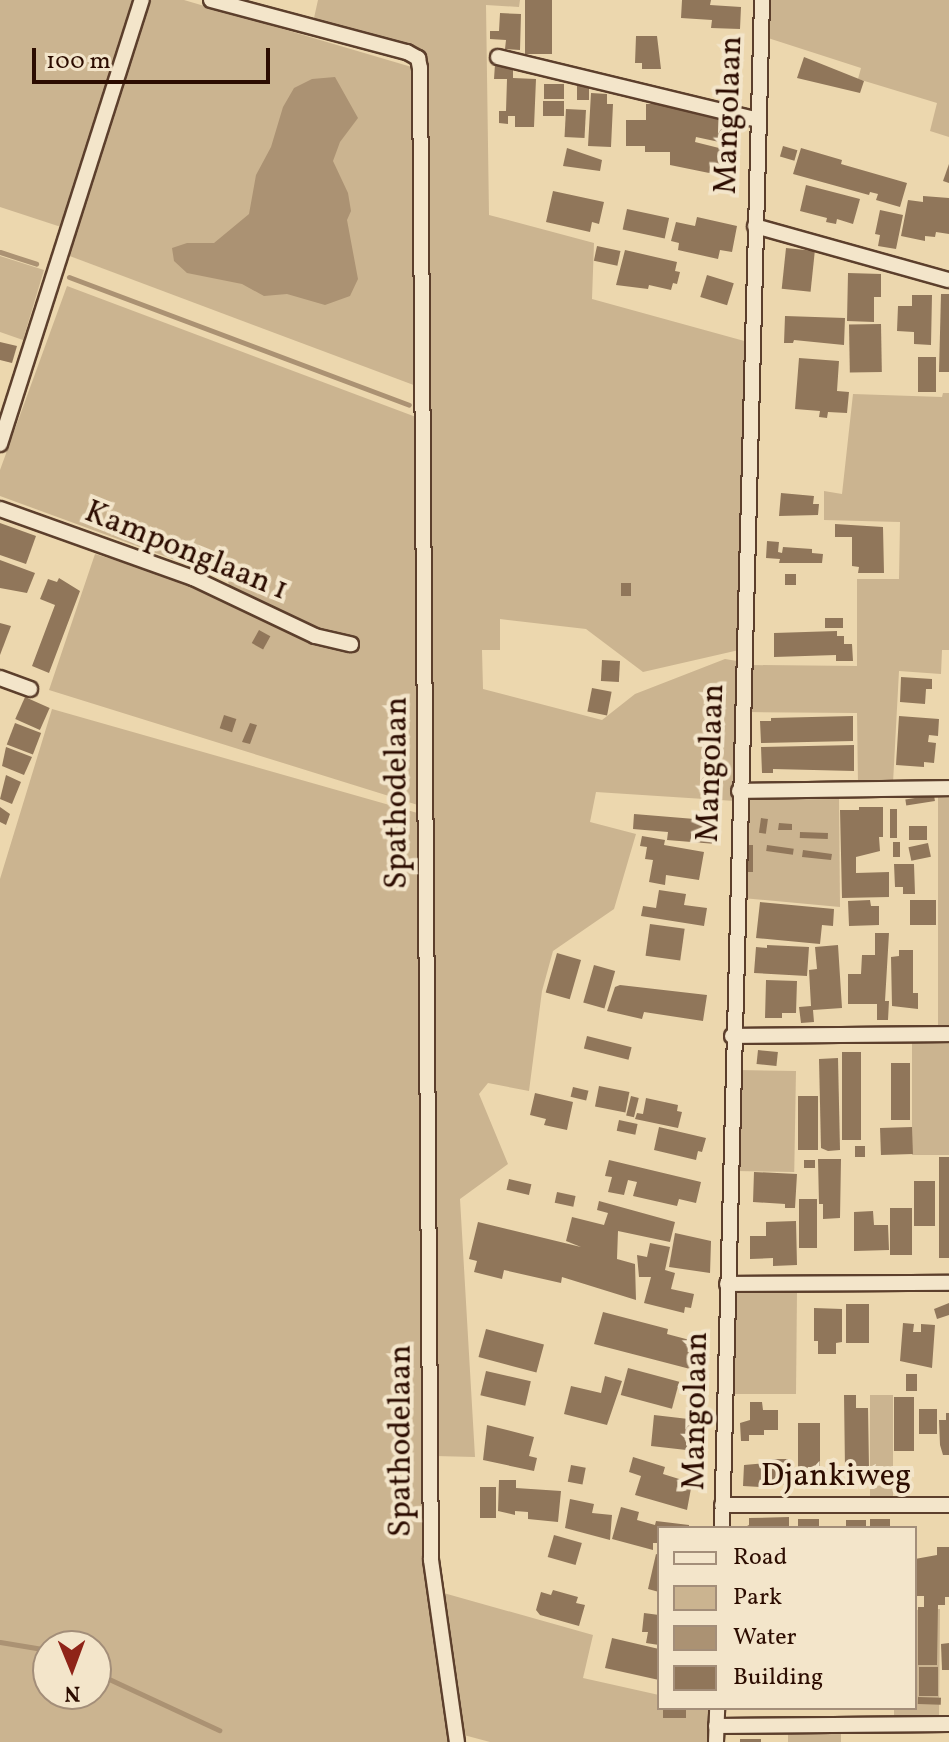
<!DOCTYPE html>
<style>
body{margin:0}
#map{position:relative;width:949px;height:1742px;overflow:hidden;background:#ecd7ae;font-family:Vollkorn,serif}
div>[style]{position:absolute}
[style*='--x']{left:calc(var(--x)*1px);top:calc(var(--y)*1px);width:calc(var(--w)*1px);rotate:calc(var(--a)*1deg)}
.green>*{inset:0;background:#cbb490;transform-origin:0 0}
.water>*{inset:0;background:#ab9273}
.stream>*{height:5px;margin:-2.5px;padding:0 2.5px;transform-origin:2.5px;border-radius:2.5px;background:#ab9273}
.building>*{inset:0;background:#90765a;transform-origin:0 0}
.roads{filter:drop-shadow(2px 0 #5c3f2c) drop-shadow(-2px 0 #5c3f2c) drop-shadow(0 2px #5c3f2c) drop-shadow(0 -2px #5c3f2c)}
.street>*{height:14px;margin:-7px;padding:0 7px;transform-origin:7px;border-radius:7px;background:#f3e5ca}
span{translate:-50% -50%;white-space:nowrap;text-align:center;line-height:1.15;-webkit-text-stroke:8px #f3e5ca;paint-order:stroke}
.street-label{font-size:32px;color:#2c0c00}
.legend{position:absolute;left:657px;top:1526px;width:260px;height:184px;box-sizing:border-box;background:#f3e5ca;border:2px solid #a38e79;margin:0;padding:10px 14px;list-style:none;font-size:24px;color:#2c0c00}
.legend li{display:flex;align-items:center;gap:16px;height:40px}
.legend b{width:40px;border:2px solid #a38e79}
.north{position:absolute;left:32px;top:1630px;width:80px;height:80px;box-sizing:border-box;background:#f3e5ca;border:2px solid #a38e79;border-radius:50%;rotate:179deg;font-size:22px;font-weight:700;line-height:32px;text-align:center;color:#2c0c00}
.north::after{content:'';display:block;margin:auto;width:28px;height:36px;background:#8f2418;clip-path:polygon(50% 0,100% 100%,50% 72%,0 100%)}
.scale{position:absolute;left:32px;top:48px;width:238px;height:36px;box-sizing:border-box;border:4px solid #2c0c00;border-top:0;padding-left:10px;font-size:24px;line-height:28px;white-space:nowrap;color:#2c0c00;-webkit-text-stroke:6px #f3e5ca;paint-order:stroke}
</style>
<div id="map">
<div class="green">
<div style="clip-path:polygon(0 0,137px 0,67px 224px,58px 226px,0 207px)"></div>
<div style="clip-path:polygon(147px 0,184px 0,415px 68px,419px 387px,67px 255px)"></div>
<div style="clip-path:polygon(318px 0,520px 0,519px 7px,486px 5px,489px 215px,594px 243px,592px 299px,748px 342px,739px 650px,643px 672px,586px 629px,500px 619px,500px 650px,482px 650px,483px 689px,602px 720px,635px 694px,725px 659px,737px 661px,739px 667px,735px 801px,596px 792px,590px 822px,636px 834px,614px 909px,553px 951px,542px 991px,529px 1091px,488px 1083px,479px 1094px,508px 1164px,460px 1199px,475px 1457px,435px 1456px,427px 54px,314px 18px)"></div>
<div style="clip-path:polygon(770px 0,949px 0,949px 137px,930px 131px,937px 103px,858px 79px,861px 68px,768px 38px)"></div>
<div style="clip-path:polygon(0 256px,44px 270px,23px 340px,0 332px)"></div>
<div style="clip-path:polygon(67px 286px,416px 417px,421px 806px,49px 690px,95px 554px,190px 583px,354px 649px,355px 637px,314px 629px,231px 590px,227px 579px,0 496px,0 470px)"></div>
<div style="clip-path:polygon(943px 393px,949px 393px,949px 650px,942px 650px,941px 674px,899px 671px,893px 783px,858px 784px,857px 713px,748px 712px,750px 665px,857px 666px,857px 579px,899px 579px,900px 522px,824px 520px,824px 491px,842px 494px,853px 394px,942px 397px)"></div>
<div style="clip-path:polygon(evenodd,52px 709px,421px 814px,425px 1551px,452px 1742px,0 1742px,0 879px,52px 709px,48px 1646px,96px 1646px,96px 1694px,48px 1694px,48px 1646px)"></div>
<div style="clip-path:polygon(839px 795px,840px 907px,742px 898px,745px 808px,750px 800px,759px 796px)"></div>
<div style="left:949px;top:797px;width:233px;height:11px;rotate:90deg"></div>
<div style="left:949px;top:1039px;width:116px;height:37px;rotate:90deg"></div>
<div style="left:738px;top:1070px;width:58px;height:101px;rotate:1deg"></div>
<div style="clip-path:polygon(737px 1290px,797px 1291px,796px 1394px,729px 1394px,733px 1292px)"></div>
<div style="left:870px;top:1395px;width:23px;height:104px"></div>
<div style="clip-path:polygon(440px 1592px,593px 1635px,583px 1678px,659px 1695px,659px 1708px,709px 1708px,708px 1742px,490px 1742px,460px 1734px)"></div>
<div style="clip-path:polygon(940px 1609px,939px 1719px,894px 1718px,894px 1708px,915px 1708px,915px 1610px)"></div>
<div style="left:788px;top:1730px;width:53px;height:12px"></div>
</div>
<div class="water">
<div style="clip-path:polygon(335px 77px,358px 118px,340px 142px,333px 161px,348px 193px,351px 211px,347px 220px,358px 279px,350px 296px,325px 305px,287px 294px,264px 296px,242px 284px,187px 273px,174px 261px,172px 248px,187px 243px,214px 243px,249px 214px,256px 175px,271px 147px,283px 107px,294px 88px,312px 79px)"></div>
</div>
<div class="stream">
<div style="--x:0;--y:252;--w:38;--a:18"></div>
<div style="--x:69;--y:277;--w:363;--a:20.6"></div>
<div style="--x:0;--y:1642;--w:49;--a:9.5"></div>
<div style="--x:96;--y:1673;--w:136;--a:24.9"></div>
</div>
<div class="building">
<div style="left:525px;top:0;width:27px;height:54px"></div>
<div style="clip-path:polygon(682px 0,711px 0,710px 5px,741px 7px,740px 29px,711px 28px,712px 20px,681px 18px)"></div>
<div style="clip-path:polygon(500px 13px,521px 14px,520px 50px,505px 49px,506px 40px,490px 39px,490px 31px,499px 31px)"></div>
<div style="clip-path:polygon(636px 36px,657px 36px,661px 69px,642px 69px,642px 63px,635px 63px)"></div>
<div style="clip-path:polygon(804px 57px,864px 81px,860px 93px,797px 78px)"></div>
<div style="clip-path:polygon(495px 64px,513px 65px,513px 78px,536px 79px,534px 127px,515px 127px,515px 116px,508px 116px,508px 124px,499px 123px,499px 111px,506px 111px,507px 79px,494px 79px)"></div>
<div style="left:544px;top:84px;width:20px;height:15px"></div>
<div style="left:577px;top:85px;width:12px;height:15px"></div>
<div style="clip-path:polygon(591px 93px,607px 94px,607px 104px,613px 104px,611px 147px,588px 146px)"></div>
<div style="left:564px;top:101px;width:15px;height:21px;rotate:90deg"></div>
<div style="clip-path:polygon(646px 104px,671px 104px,671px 108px,728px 122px,724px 143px,696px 137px,695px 142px,723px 149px,719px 175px,670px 165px,670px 152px,645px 152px,645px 146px,626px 146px,626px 120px,646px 120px)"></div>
<div style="left:566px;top:109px;width:20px;height:28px;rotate:3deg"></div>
<div style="left:783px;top:146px;width:15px;height:11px;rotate:16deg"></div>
<div style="clip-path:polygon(567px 148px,602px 160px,600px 171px,563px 166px)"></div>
<div style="clip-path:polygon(801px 148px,842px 160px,841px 164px,907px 183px,900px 207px,876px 200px,878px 194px,870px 192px,869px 195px,793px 174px)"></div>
<div style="clip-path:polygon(949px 164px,949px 183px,943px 181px)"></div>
<div style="clip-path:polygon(806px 185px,860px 199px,853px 224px,837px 219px,836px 224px,826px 222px,827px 218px,800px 211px)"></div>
<div style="clip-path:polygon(553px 191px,604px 202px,599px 224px,592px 222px,590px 232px,546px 222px)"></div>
<div style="clip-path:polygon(923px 196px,949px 198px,949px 234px,936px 232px,935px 237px,925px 236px,925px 241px,901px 236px,908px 200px,923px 202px)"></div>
<div style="left:627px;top:209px;width:43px;height:21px;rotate:12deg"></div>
<div style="clip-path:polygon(880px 210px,903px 215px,896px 249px,878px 246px,880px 235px,875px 234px)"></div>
<div style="clip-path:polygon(697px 217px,737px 226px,732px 252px,720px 250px,718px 259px,678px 250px,679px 243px,671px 241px,676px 222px,695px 226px)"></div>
<div style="left:597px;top:246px;width:24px;height:15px;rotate:12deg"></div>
<div style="left:786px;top:248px;width:29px;height:41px;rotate:6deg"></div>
<div style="clip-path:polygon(625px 250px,677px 262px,675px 271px,680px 272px,677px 284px,673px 283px,671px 290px,649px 285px,648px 289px,616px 285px)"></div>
<div style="clip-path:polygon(848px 273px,881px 274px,881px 297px,874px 297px,874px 322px,847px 321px)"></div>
<div style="left:707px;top:275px;width:28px;height:23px;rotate:17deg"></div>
<div style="clip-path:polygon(941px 294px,949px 294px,949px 372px,939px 372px)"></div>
<div style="clip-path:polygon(912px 295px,932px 295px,931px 345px,914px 344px,914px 332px,897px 331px,898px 306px,912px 306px)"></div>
<div style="clip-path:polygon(785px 316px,845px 318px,844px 345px,794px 340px,793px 343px,784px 343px)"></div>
<div style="left:881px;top:324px;width:48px;height:32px;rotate:89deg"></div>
<div style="clip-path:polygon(0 342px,17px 346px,12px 363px,0 360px)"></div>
<div style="left:918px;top:357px;width:18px;height:35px"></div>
<div style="clip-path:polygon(799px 358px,839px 361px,837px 391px,849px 392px,847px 413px,828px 412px,827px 418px,819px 417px,820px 411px,795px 409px)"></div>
<div style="clip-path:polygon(781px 493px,814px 496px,813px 504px,819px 504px,818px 515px,779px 516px)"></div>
<div style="clip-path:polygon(0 523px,36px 536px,26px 564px,0 555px)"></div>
<div style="clip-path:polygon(835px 524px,883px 527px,884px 573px,858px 573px,859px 567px,852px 566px,852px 537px,835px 537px)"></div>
<div style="clip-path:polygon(767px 541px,779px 542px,778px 552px,782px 553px,783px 547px,812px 549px,812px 553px,823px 554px,822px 563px,779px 563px,780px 559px,766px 558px)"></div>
<div style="clip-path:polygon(0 560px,35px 573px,27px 593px,0 588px)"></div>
<div style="left:796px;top:574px;width:11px;height:11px;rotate:90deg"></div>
<div style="clip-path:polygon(59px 578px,80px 591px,49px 673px,32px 666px,55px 605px,40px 599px,48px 579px,57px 582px)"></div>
<div style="left:621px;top:583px;width:10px;height:13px"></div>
<div style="left:825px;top:618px;width:18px;height:10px"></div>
<div style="clip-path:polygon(0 623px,11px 626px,0 655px)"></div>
<div style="left:259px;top:630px;width:13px;height:15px;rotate:29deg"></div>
<div style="clip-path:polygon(837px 631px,837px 636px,844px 636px,844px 644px,852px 644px,853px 661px,836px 661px,836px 655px,774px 657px,774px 633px)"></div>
<div style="left:602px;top:660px;width:18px;height:21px;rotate:3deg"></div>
<div style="clip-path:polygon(901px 677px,932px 679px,932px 689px,926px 689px,925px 704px,900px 702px)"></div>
<div style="left:592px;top:688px;width:20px;height:24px;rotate:11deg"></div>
<div style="left:25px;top:697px;width:27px;height:24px;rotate:24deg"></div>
<div style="left:224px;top:715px;width:13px;height:14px;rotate:18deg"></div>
<div style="clip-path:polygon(853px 716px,853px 741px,761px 743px,760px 721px,771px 721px,771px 718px)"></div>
<div style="clip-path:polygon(899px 716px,939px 719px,938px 736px,929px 735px,928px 742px,936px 743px,934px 763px,924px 762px,924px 767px,896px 765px)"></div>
<div style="left:15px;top:723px;width:28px;height:23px;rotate:21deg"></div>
<div style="clip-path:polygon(250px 723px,257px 725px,250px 744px,242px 742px)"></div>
<div style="clip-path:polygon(854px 745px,854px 771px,773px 769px,773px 773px,762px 773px,761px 747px)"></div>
<div style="clip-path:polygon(6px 747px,32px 757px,24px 775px,2px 766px)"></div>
<div style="clip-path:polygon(6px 775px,21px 782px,12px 804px,0 799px)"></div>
<div style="left:934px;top:795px;width:6px;height:29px;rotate:81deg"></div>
<div style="clip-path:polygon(0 807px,10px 814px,6px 825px,0 822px)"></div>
<div style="clip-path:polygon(859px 807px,883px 807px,883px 837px,879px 837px,880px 851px,856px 857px,856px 873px,889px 872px,889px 897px,842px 898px,840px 810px,859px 810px)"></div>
<div style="left:890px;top:809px;width:7px;height:29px"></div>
<div style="clip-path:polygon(634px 814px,719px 821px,716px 844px,667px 840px,668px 832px,633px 829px)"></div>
<div style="left:761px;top:818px;width:7px;height:15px;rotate:8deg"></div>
<div style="clip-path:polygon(779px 823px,792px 824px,792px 830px,778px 830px)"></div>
<div style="left:909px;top:826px;width:18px;height:14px"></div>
<div style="left:800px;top:832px;width:28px;height:6px;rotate:2deg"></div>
<div style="clip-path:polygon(642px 836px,665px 840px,664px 845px,704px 852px,699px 880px,666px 875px,665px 885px,649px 882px,653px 860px,645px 859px,647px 847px,640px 846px)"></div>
<div style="left:893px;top:842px;width:7px;height:15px"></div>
<div style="left:928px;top:843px;width:14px;height:20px;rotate:78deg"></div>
<div style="left:746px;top:845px;width:7px;height:27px"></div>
<div style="left:767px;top:845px;width:27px;height:6px;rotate:8deg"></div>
<div style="clip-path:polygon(803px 850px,832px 854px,831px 860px,802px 857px)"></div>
<div style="clip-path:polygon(894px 864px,914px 864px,915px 894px,903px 894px,903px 887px,895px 887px)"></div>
<div style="clip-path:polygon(659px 890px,686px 894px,684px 905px,707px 908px,704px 926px,641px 916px,643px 906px,656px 908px)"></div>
<div style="clip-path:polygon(870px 900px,871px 906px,879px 906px,879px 925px,849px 926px,848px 901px)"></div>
<div style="left:910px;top:900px;width:26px;height:25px"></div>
<div style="clip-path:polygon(760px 902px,834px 909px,833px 926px,822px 925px,820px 944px,756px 938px)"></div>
<div style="left:650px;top:924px;width:35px;height:32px;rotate:8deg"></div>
<div style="clip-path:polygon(875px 933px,889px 933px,885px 1001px,889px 1001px,888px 1020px,877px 1020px,877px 1004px,848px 1004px,848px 974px,861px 974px,862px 955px,875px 955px)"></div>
<div style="clip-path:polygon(767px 945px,809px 947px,807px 976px,754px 973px,756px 947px,767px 948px)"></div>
<div style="clip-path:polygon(838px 945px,842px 1008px,813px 1010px,814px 1022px,801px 1023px,799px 1007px,811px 1006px,809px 970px,817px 969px,815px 947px)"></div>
<div style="clip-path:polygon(899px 950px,913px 950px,913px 993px,918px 993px,918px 1009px,892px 1006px,891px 957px,899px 956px)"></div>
<div style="left:557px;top:953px;width:25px;height:41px;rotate:16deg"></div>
<div style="left:594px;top:965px;width:22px;height:39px;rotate:16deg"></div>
<div style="clip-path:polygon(766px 980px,797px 981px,796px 1013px,782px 1013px,782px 1018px,765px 1018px)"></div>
<div style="clip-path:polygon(620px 985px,707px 995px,703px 1021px,644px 1012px,642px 1019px,607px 1011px,615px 987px)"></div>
<div style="left:587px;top:1036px;width:46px;height:13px;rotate:14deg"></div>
<div style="left:758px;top:1050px;width:20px;height:14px;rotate:6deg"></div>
<div style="left:842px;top:1052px;width:19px;height:88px"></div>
<div style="clip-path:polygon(838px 1058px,840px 1150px,828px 1151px,821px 1148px,819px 1059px)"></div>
<div style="left:891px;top:1063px;width:19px;height:57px"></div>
<div style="left:599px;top:1086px;width:31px;height:21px;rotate:11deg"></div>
<div style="left:573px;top:1087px;width:16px;height:10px;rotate:14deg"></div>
<div style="clip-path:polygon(535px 1093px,573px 1102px,567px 1130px,544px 1125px,546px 1119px,530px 1115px)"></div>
<div style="left:631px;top:1096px;width:8px;height:20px;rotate:14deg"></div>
<div style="left:798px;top:1096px;width:20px;height:54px"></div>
<div style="clip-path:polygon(646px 1098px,678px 1105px,677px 1111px,682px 1112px,678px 1128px,635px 1119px,637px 1113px,643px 1114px)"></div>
<div style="left:619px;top:1120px;width:19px;height:11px;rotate:12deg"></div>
<div style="clip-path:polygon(659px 1127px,706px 1138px,702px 1152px,698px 1151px,696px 1160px,654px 1150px)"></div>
<div style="left:912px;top:1127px;width:27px;height:32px;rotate:88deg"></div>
<div style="left:855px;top:1146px;width:10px;height:11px"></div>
<div style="left:949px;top:1157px;width:101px;height:10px;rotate:90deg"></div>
<div style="clip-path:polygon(818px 1159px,841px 1159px,840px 1218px,823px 1219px,823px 1204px,819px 1204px)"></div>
<div style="clip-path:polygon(609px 1160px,701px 1182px,696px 1203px,679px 1199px,677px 1206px,633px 1196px,637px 1182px,628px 1180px,624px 1195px,608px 1192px,612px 1177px,605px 1176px)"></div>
<div style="left:804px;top:1160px;width:11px;height:8px"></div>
<div style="clip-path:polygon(754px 1172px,797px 1174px,795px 1208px,785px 1208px,785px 1204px,753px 1202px)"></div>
<div style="left:509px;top:1179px;width:23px;height:11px;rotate:13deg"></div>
<div style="left:914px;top:1181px;width:21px;height:45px"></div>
<div style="left:557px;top:1192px;width:19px;height:11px;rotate:12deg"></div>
<div style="left:799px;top:1199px;width:18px;height:49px"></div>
<div style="clip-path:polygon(599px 1201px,675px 1222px,670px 1242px,618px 1231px,617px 1259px,635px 1264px,636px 1300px,562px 1277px,561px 1283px,504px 1270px,502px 1279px,474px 1272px,477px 1261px,469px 1259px,478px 1222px,581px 1247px,566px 1241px,572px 1217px,604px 1225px,608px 1213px,597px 1210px)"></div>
<div style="left:890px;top:1208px;width:22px;height:47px"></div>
<div style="clip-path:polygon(873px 1211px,874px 1225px,888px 1225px,889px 1250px,854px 1251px,854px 1212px)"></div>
<div style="clip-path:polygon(796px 1221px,797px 1265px,773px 1266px,773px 1258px,750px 1259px,750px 1236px,766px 1236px,766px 1222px)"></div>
<div style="clip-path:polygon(675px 1233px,711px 1241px,710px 1273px,669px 1267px)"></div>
<div style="clip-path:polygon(650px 1243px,670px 1247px,665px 1270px,675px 1273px,671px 1289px,694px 1294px,691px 1308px,685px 1307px,684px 1313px,644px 1303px,651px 1277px,639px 1277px,637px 1255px,647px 1257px)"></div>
<div style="clip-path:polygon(949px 1303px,949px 1315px,937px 1319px,934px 1309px)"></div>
<div style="left:846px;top:1304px;width:23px;height:39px"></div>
<div style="clip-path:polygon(814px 1308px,842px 1309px,842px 1342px,836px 1343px,836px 1354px,818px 1354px,818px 1341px,814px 1341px)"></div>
<div style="clip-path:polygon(603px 1312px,668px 1329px,667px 1334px,701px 1343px,694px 1370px,594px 1344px)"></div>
<div style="clip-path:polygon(903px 1323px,914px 1324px,913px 1332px,921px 1332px,921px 1324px,935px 1325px,932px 1368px,900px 1361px)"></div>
<div style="left:486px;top:1329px;width:60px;height:29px;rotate:15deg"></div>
<div style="left:628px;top:1368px;width:53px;height:28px;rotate:15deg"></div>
<div style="left:486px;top:1371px;width:46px;height:25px;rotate:13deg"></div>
<div style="left:906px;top:1374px;width:11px;height:17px"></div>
<div style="clip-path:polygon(605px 1376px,622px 1381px,607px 1425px,564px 1414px,571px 1386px,601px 1393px)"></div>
<div style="clip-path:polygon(844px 1395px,856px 1395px,856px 1408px,868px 1408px,869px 1468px,845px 1469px)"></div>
<div style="left:894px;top:1397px;width:20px;height:54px"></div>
<div style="clip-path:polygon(750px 1402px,762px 1402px,763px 1410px,778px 1410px,778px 1430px,764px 1430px,764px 1435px,749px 1435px,749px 1441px,741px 1441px,740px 1423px,750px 1420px)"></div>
<div style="left:919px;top:1409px;width:18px;height:25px"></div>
<div style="clip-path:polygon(946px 1413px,949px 1413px,949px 1455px,943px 1455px,940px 1445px,939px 1420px,946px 1420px)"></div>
<div style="clip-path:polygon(654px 1415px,697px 1420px,697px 1425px,707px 1426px,704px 1452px,651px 1446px)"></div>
<div style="left:798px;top:1423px;width:22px;height:52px"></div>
<div style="clip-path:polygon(487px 1425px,534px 1437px,529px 1456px,537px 1458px,534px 1471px,483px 1460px)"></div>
<div style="clip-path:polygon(633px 1457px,665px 1467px,663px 1474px,692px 1483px,687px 1510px,635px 1495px,641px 1476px,629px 1472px)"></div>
<div style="clip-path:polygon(768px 1459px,788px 1459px,787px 1485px,760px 1481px,760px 1487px,743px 1486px,744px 1465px,767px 1463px)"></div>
<div style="left:571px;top:1465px;width:15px;height:17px;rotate:11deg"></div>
<div style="clip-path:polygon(499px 1480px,516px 1480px,516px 1488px,561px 1491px,558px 1522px,528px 1519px,528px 1512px,515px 1511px,515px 1515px,498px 1511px)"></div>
<div style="left:480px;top:1487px;width:16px;height:31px"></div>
<div style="clip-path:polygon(570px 1499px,594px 1504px,592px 1513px,612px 1515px,610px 1540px,565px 1528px)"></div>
<div style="clip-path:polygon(621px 1507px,639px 1512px,637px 1520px,655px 1525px,656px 1521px,689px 1525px,689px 1528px,659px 1528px,659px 1543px,653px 1543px,653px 1550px,612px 1539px)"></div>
<div style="clip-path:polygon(789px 1517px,789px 1528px,743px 1528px,749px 1525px,749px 1518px)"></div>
<div style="left:798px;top:1519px;width:21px;height:9px"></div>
<div style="left:870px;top:1519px;width:20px;height:9px"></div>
<div style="left:846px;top:1520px;width:20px;height:8px"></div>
<div style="left:554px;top:1535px;width:29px;height:23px;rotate:16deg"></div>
<div style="clip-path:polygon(937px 1547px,949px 1547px,949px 1597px,945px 1597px,945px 1605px,938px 1605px,937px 1665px,918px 1665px,918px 1607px,924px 1607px,924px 1596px,915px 1596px,915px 1559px,937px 1555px)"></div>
<div style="clip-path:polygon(656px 1554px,659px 1555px,659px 1592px,648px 1589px)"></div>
<div style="clip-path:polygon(553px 1590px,578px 1597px,576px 1603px,585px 1605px,579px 1626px,540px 1615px,536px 1610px,541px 1592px,551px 1595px)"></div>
<div style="clip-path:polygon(644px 1613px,659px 1615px,659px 1645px,646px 1643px,648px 1632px,642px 1632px)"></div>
<div style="clip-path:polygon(612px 1638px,659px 1649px,659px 1680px,605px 1668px)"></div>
<div style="clip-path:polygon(949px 1643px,949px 1670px,942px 1670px,941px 1644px)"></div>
<div style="left:919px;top:1667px;width:19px;height:29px"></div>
<div style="left:918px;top:1697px;width:23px;height:7px;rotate:2deg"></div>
<div style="left:663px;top:1708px;width:23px;height:10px"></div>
<div style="left:740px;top:1739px;width:21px;height:3px"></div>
</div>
<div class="roads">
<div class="street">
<div style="--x:211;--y:0;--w:203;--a:14.9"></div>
<div style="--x:407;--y:52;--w:13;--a:29"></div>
<div style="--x:418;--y:58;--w:10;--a:79"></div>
<div style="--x:420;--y:68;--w:1492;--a:89.58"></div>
<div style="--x:431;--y:1560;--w:184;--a:81.9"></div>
<div style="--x:498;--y:57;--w:268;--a:13.6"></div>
<div style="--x:755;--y:226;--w:201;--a:15.6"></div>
<div style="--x:0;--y:444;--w:466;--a:-72.3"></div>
<div style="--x:0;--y:509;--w:205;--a:19.7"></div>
<div style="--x:193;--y:578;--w:135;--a:25.4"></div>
<div style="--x:315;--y:636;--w:37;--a:13"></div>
<div style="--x:0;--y:678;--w:32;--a:20"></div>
<div style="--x:739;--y:791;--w:210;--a:-0.8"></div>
<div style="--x:732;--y:1036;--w:217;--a:-0.5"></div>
<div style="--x:727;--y:1284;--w:222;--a:-0.3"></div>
<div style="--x:722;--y:1505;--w:227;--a:0"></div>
<div style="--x:722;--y:1528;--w:1529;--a:-88.5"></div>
<div style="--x:716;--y:1726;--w:233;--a:-0.5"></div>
<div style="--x:716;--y:1742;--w:34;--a:-88"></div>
</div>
</div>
<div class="street-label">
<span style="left:730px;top:115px;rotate:-88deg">Mangolaan</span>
<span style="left:186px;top:552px;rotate:22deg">Kamponglaan 1</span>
<span style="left:712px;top:763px;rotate:-88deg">Mangolaan</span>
<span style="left:398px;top:793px;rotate:-90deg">Spathodelaan</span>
<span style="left:697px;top:1411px;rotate:-89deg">Mangolaan</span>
<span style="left:402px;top:1441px;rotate:-90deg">Spathodelaan</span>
<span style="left:836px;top:1477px">Djankiweg</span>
</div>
<ul class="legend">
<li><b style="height:10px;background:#f3e5ca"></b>Road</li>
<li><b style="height:22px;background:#cbb490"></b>Park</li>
<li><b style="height:22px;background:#ab9273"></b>Water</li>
<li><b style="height:22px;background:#90765a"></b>Building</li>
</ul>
<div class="north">N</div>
<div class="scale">100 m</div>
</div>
